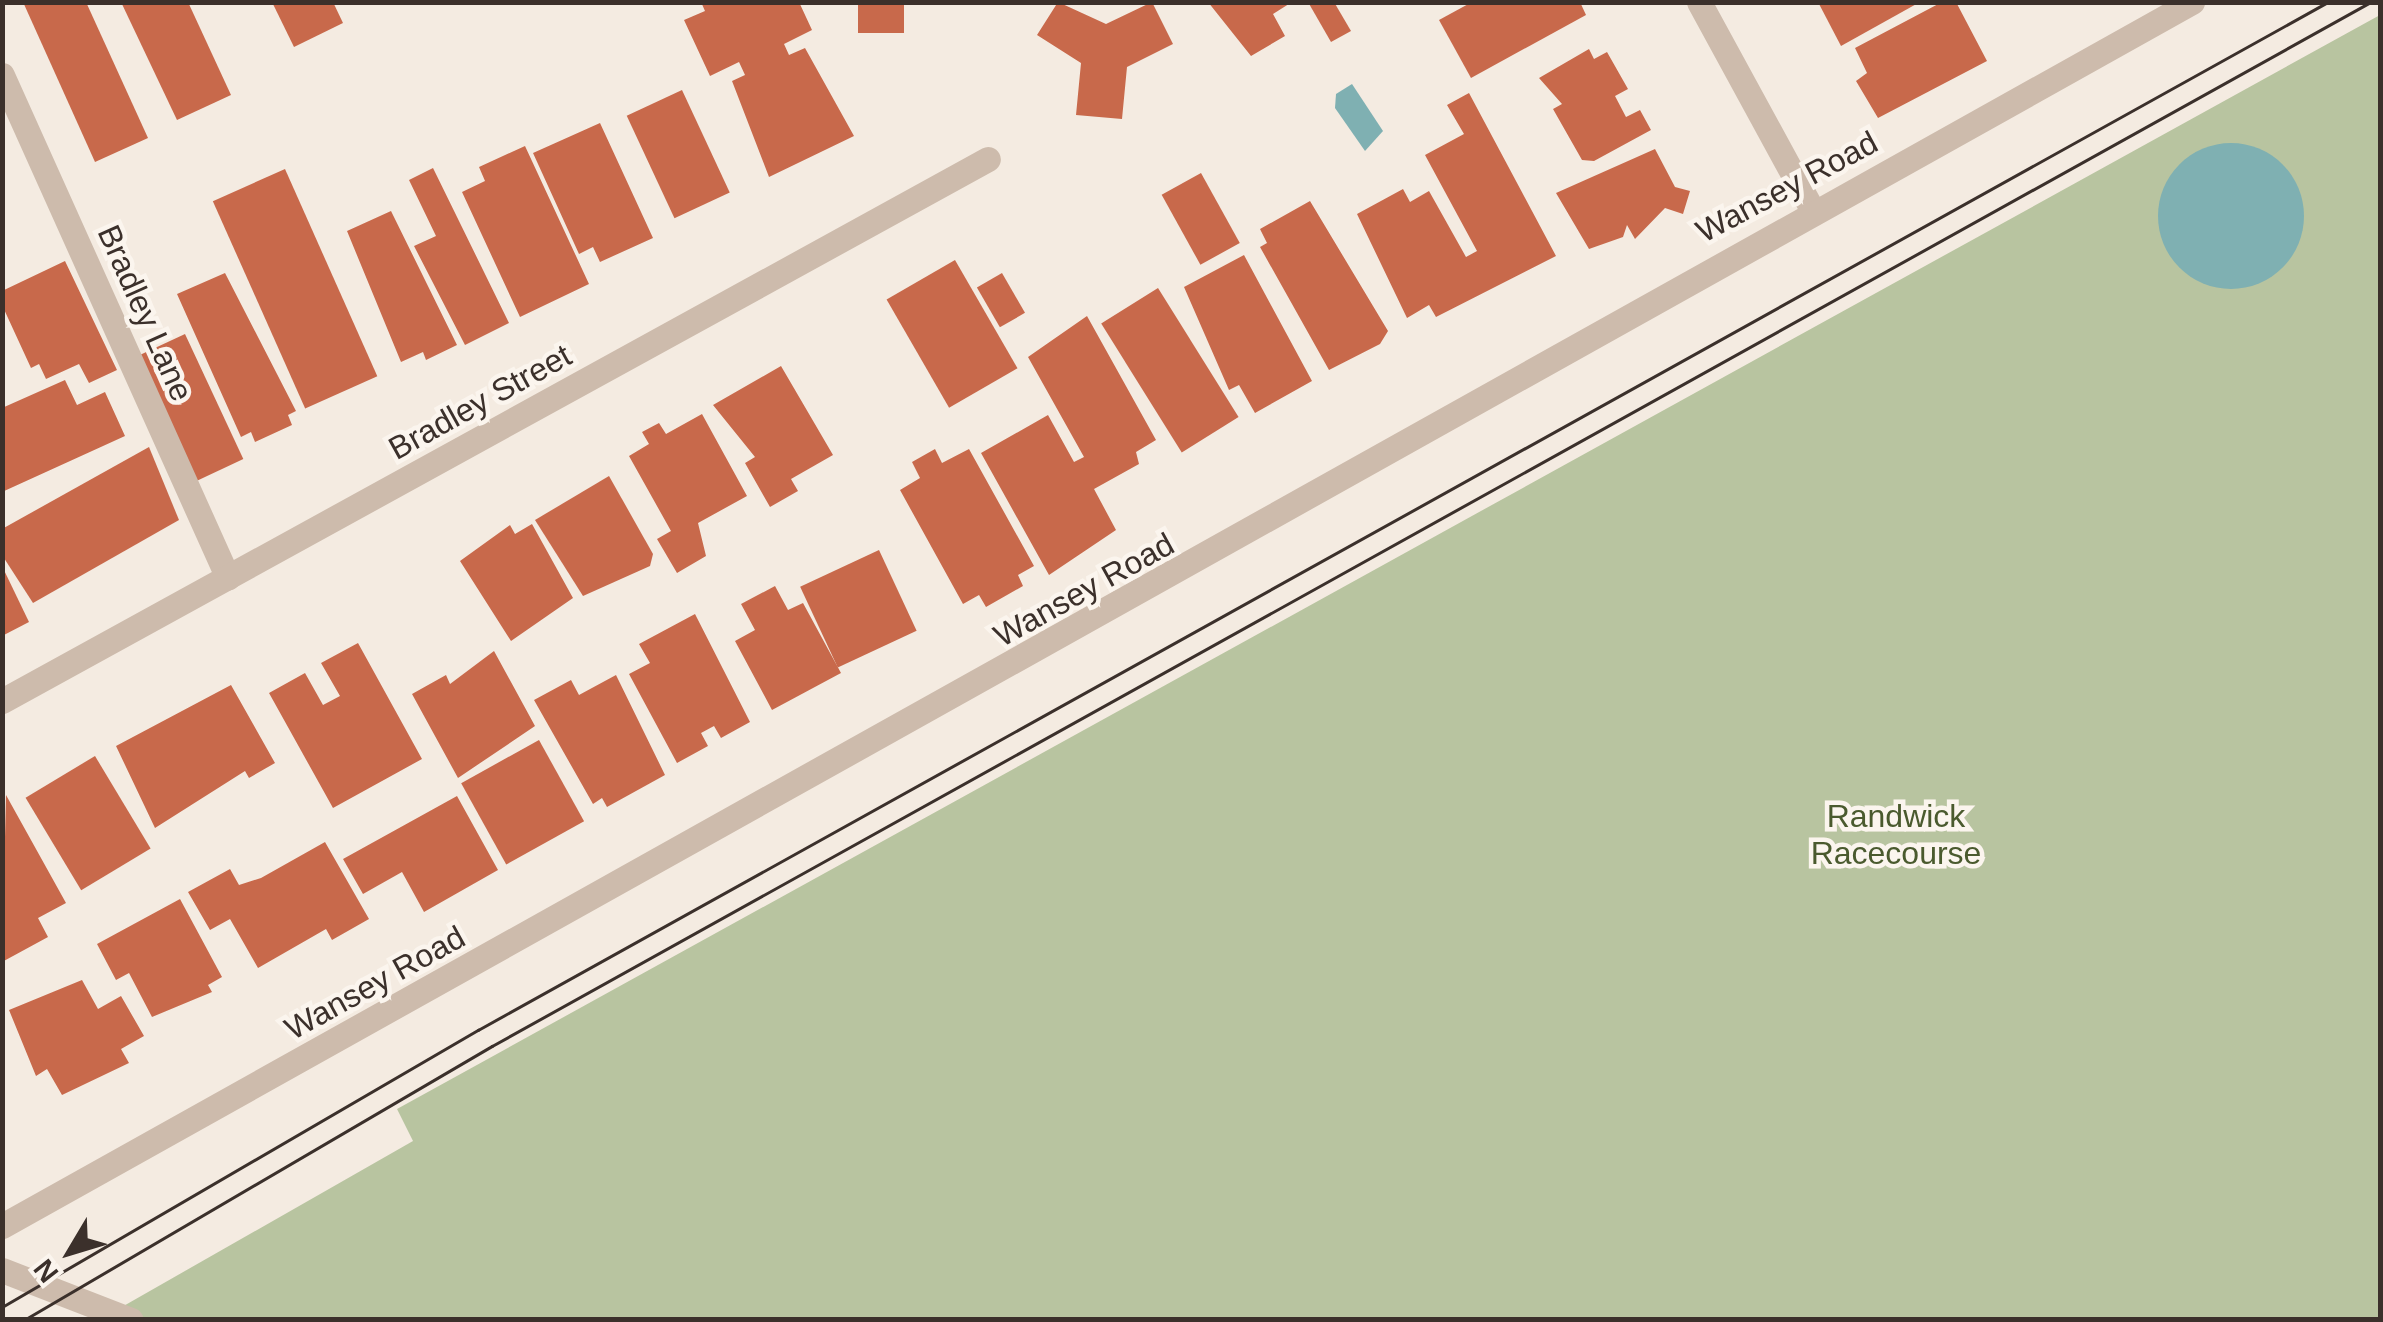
<!DOCTYPE html>
<style>
body{margin:0}
#map{position:relative;width:2383px;height:1322px;overflow:hidden;background:#f4ebe1;font-family:Arial,sans-serif}
div>[style]{position:absolute}
[style*='--x']{left:calc(var(--x)*1px);top:calc(var(--y)*1px);width:calc(var(--w)*1px);rotate:calc(var(--a)*1deg)}
.green>*{inset:0;background:#b8c4a0}
.water>*{inset:0;background:#7fb0b2}
.round{border-radius:50%}
.building>*{inset:0;background:#c8694b;transform-origin:0 0}
.minor>*{height:25px;margin:-12.5px;padding:0 12.5px;transform-origin:12.5px;border-radius:12.5px;background:#cdbbac}
.tram>*{height:2.5px;margin:-1.25px;padding:0 1.25px;transform-origin:1.25px;border-radius:1.25px;background:#3b302b}
span{translate:-50% -50%;white-space:nowrap;text-align:center;line-height:1.15;-webkit-text-stroke:9px #fbf5ee;paint-order:stroke}
.street-label{font-size:32px;color:#3b302b}
.park-label{font-size:32px;color:#4a5a2e}
.frame{position:absolute;inset:0;border:5px solid #3b302b;pointer-events:none}
.north{position:absolute;left:20px;top:1202px;width:100px;height:100px;-webkit-text-stroke:8px #fbf5ee;paint-order:stroke;rotate:232deg;font-size:28px;font-weight:700;line-height:40px;text-align:center;color:#3b302b}
.north::after{content:'';display:block;margin:auto;width:35px;height:45px;background:#3b302b;clip-path:polygon(50% 0,100% 100%,50% 72%,0 100%)}
</style>
<div id="map">
<div class="green">
<div style="clip-path:polygon(2380px 15px,2380px 1319px,99px 1320px,413px 1141px,397px 1109px)"></div>
</div>
<div class="water">
<div style="clip-path:polygon(1352px 84px,1383px 131px,1365px 151px,1335px 108px,1336px 94px)"></div>
<div class="round" style="left:2158px;top:143px;width:146px;height:146px"></div>
</div>
<div class="building">
<div style="clip-path:polygon(23px 2px,86px 2px,148px 138px,95px 162px)"></div>
<div style="clip-path:polygon(121px 2px,188px 2px,231px 95px,177px 120px)"></div>
<div style="clip-path:polygon(272px 2px,333px 2px,343px 23px,294px 47px)"></div>
<div style="clip-path:polygon(701px 2px,799px 2px,812px 30px,784px 44px,789px 55px,805px 48px,854px 136px,769px 177px,732px 81px,745px 75px,739px 62px,710px 76px,684px 20px,705px 11px)"></div>
<div style="left:858px;top:2px;width:46px;height:31px"></div>
<div style="clip-path:polygon(1058px 2px,1106px 24px,1152px 2px,1173px 44px,1127px 67px,1122px 119px,1076px 115px,1081px 63px,1037px 35px)"></div>
<div style="clip-path:polygon(1208px 2px,1292px 2px,1273px 14px,1285px 36px,1251px 56px)"></div>
<div style="clip-path:polygon(1308px 2px,1334px 2px,1351px 31px,1331px 42px)"></div>
<div style="clip-path:polygon(1472px 2px,1580px 2px,1586px 15px,1471px 78px,1439px 20px)"></div>
<div style="clip-path:polygon(1818px 2px,1920px 2px,1841px 46px)"></div>
<div style="clip-path:polygon(1942px 2px,1956px 2px,1987px 61px,1878px 118px,1856px 81px,1867px 73px,1855px 48px)"></div>
<div style="clip-path:polygon(1589px 49px,1594px 59px,1607px 52px,1628px 89px,1615px 96px,1626px 117px,1640px 110px,1651px 130px,1594px 161px,1582px 160px,1553px 109px,1562px 104px,1539px 78px)"></div>
<div style="left:682px;top:90px;width:113px;height:61px;rotate:65deg"></div>
<div style="clip-path:polygon(1469px 93px,1556px 256px,1436px 317px,1429px 305px,1407px 318px,1357px 214px,1403px 189px,1410px 202px,1429px 191px,1466px 257px,1477px 251px,1425px 155px,1464px 134px,1447px 105px)"></div>
<div style="clip-path:polygon(600px 123px,653px 238px,600px 262px,593px 247px,579px 254px,533px 153px)"></div>
<div style="clip-path:polygon(525px 146px,589px 284px,520px 317px,462px 192px,485px 181px,479px 167px)"></div>
<div style="clip-path:polygon(1655px 149px,1675px 187px,1690px 191px,1683px 214px,1665px 208px,1635px 239px,1627px 225px,1623px 237px,1589px 249px,1556px 193px)"></div>
<div style="clip-path:polygon(433px 168px,509px 323px,465px 345px,414px 246px,436px 236px,409px 180px)"></div>
<div style="left:285px;top:169px;width:227px;height:79px;rotate:66deg"></div>
<div style="left:1201px;top:173px;width:80px;height:45px;rotate:61deg"></div>
<div style="clip-path:polygon(1310px 201px,1388px 331px,1380px 344px,1329px 370px,1260px 247px,1267px 243px,1260px 229px)"></div>
<div style="clip-path:polygon(391px 211px,457px 345px,426px 360px,423px 352px,401px 362px,347px 231px)"></div>
<div style="clip-path:polygon(1244px 255px,1312px 381px,1255px 413px,1239px 385px,1229px 390px,1184px 287px)"></div>
<div style="left:955px;top:260px;width:125px;height:79px;rotate:60deg"></div>
<div style="clip-path:polygon(65px 261px,117px 370px,89px 383px,79px 364px,46px 379px,39px 364px,31px 368px,2px 305px,2px 291px)"></div>
<div style="clip-path:polygon(225px 273px,296px 411px,288px 415px,292px 425px,255px 442px,251px 432px,241px 437px,177px 294px)"></div>
<div style="left:1002px;top:273px;width:46px;height:29px;rotate:60deg"></div>
<div style="left:1158px;top:288px;width:152px;height:67px;rotate:58deg"></div>
<div style="clip-path:polygon(1087px 316px,1156px 440px,1136px 452px,1139px 464px,1094px 489px,1116px 530px,1049px 575px,981px 453px,1048px 415px,1074px 462px,1084px 457px,1028px 357px)"></div>
<div style="left:185px;top:334px;width:138px;height:54px;rotate:65deg"></div>
<div style="clip-path:polygon(781px 366px,833px 455px,791px 479px,798px 491px,770px 507px,745px 463px,755px 457px,713px 405px)"></div>
<div style="clip-path:polygon(65px 380px,77px 405px,105px 392px,125px 436px,2px 492px,2px 408px)"></div>
<div style="clip-path:polygon(702px 414px,747px 496px,698px 523px,706px 556px,677px 573px,657px 539px,671px 531px,629px 456px,649px 444px,642px 432px,659px 423px,666px 434px)"></div>
<div style="clip-path:polygon(149px 447px,179px 520px,33px 603px,2px 555px,2px 529px)"></div>
<div style="clip-path:polygon(935px 449px,942px 463px,969px 449px,1034px 566px,1018px 575px,1023px 586px,986px 607px,979px 595px,963px 604px,900px 490px,920px 478px,912px 462px)"></div>
<div style="clip-path:polygon(609px 476px,653px 554px,650px 566px,583px 596px,535px 520px)"></div>
<div style="clip-path:polygon(532px 524px,573px 598px,511px 641px,460px 561px,510px 525px,515px 534px)"></div>
<div style="left:879px;top:550px;width:89px;height:87px;rotate:65deg"></div>
<div style="clip-path:polygon(2px 566px,29px 622px,2px 636px)"></div>
<div style="clip-path:polygon(775px 586px,788px 610px,803px 603px,841px 673px,772px 710px,735px 641px,755px 630px,741px 604px)"></div>
<div style="clip-path:polygon(695px 614px,750px 722px,721px 738px,714px 726px,701px 733px,708px 746px,677px 763px,629px 674px,650px 663px,639px 644px)"></div>
<div style="clip-path:polygon(358px 643px,422px 759px,333px 808px,269px 693px,305px 673px,323px 705px,340px 696px,321px 663px)"></div>
<div style="clip-path:polygon(494px 651px,535px 726px,458px 778px,412px 694px,446px 675px,450px 684px)"></div>
<div style="clip-path:polygon(616px 675px,665px 775px,607px 807px,602px 798px,593px 804px,534px 700px,571px 680px,579px 695px)"></div>
<div style="clip-path:polygon(231px 685px,275px 763px,249px 778px,245px 771px,155px 828px,116px 746px)"></div>
<div style="left:539px;top:740px;width:93px;height:89px;rotate:61deg"></div>
<div style="left:95px;top:756px;width:108px;height:81px;rotate:59deg"></div>
<div style="clip-path:polygon(6px 795px,66px 903px,38px 918px,48px 937px,2px 962px)"></div>
<div style="clip-path:polygon(457px 796px,498px 870px,424px 912px,402px 872px,363px 894px,343px 859px)"></div>
<div style="clip-path:polygon(325px 842px,369px 919px,332px 940px,326px 929px,258px 968px,230px 919px,210px 930px,188px 892px,230px 869px,239px 885px,261px 878px)"></div>
<div style="clip-path:polygon(180px 899px,222px 977px,208px 985px,212px 992px,152px 1017px,129px 973px,116px 980px,97px 944px)"></div>
<div style="clip-path:polygon(82px 980px,98px 1009px,121px 996px,144px 1036px,121px 1049px,129px 1063px,62px 1095px,47px 1069px,36px 1076px,9px 1010px)"></div>
</div>
<div class="minor">
<div style="--x:1699;--y:2;--w:236;--a:61.4"></div>
<div style="--x:2;--y:75;--w:551;--a:65.81"></div>
<div style="--x:2;--y:701;--w:1125;--a:-28.8"></div>
<div style="--x:2;--y:1226;--w:2509;--a:-29.2"></div>
<div style="--x:2;--y:1270;--w:138;--a:21.2"></div>
</div>
<div class="tram">
<div style="--x:2;--y:1307;--w:551;--a:-30.2"></div>
<div style="--x:478;--y:1030;--w:2116;--a:-29.06"></div>
<div style="--x:24;--y:1320;--w:542;--a:-30.35"></div>
<div style="--x:492;--y:1046;--w:2150;--a:-29.06"></div>
</div>
<div class="street-label">
<span style="left:1787px;top:187px;rotate:-28deg">Wansey Road</span>
<span style="left:145px;top:313px;rotate:66deg">Bradley Lane</span>
<span style="left:480px;top:402px;rotate:-29deg">Bradley Street</span>
<span style="left:1084px;top:590px;rotate:-29deg">Wansey Road</span>
<span style="left:375px;top:983px;rotate:-29deg">Wansey Road</span>
</div>
<div class="park-label">
<span style="left:1896px;top:835px">Randwick<br>Racecourse</span>
</div>
<div class="frame"></div>
<div class="north">N</div>
</div>
